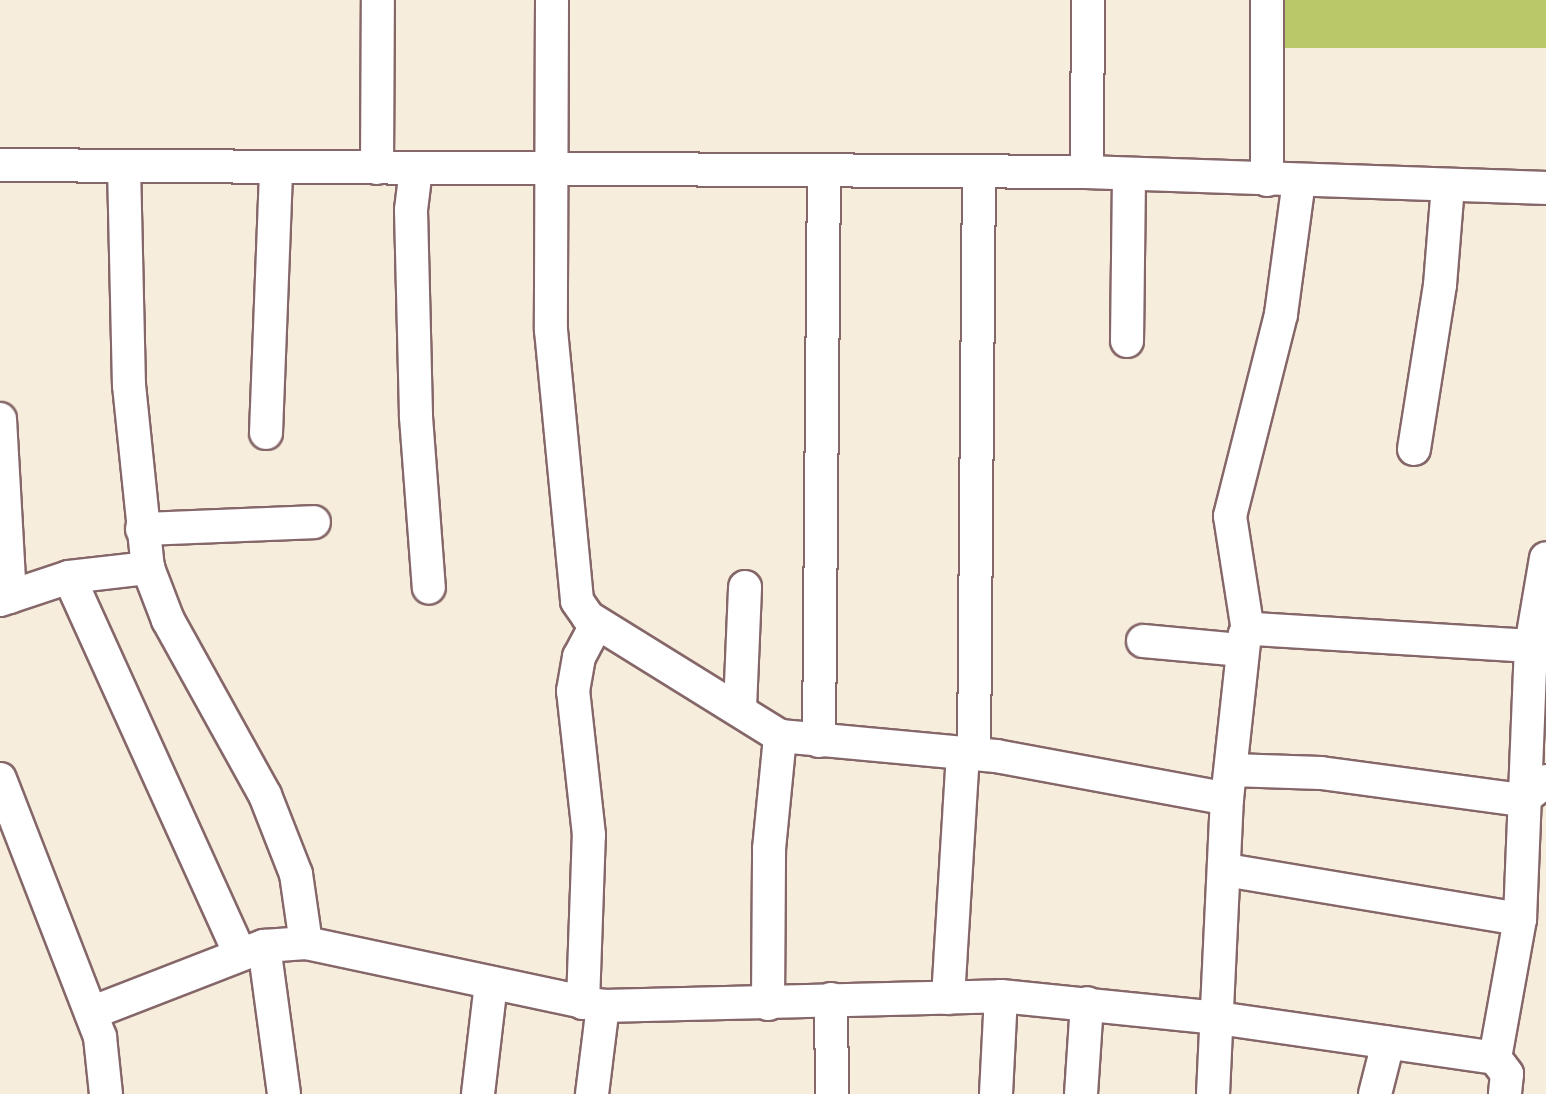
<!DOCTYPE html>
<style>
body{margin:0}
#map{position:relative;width:1546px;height:1094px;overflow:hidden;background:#f6eddc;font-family:"Architects Daughter",sans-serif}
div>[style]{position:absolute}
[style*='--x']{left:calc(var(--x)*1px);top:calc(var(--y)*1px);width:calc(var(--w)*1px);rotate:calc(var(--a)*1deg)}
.green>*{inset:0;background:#bac86a;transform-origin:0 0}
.roads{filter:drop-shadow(2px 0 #866769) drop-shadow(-2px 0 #866769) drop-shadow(0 2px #866769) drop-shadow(0 -2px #866769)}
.minor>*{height:32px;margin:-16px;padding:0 16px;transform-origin:16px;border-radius:16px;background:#fff}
span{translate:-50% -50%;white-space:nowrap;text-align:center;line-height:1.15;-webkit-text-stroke:4.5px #fff;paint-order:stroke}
</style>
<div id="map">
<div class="green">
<div style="left:1283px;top:0;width:263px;height:48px"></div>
</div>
<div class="roads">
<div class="minor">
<div style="--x:552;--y:0;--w:330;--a:90.2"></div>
<div style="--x:551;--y:330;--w:272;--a:84.5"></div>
<div style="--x:577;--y:601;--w:19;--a:55"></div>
<div style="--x:588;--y:617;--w:226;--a:31.8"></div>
<div style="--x:780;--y:736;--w:217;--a:5.3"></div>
<div style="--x:996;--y:756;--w:235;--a:10.5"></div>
<div style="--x:1267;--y:0;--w:180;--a:90"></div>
<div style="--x:0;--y:165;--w:1087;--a:0.37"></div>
<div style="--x:1087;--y:172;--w:459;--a:2"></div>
<div style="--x:124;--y:166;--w:219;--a:88.7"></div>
<div style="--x:129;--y:385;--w:184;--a:84.1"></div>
<div style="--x:148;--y:568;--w:56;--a:69"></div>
<div style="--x:168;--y:620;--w:200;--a:61"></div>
<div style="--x:265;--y:795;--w:85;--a:68.6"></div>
<div style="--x:296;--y:874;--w:70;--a:81.8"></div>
<div style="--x:377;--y:168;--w:168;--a:-89.7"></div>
<div style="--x:416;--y:169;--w:41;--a:97"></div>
<div style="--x:411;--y:210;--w:207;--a:88.6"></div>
<div style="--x:416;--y:417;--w:171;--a:85.7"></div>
<div style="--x:1087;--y:172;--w:172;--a:-89.7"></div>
<div style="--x:1127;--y:341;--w:167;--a:-89.3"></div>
<div style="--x:0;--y:419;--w:178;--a:86.8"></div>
<div style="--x:266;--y:433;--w:266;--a:-87.8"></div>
<div style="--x:1414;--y:449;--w:166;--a:-81"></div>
<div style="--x:1440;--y:285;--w:100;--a:-85.4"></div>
<div style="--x:142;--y:529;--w:172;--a:-2.3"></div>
<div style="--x:69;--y:577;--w:414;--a:65.6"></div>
<div style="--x:0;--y:600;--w:73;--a:-18.4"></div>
<div style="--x:69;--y:577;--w:80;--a:-6.5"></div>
<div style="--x:1248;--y:631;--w:116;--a:-98.9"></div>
<div style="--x:1230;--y:516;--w:208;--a:-75.8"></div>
<div style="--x:1281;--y:314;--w:134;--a:-82.3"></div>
<div style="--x:1143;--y:641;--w:97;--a:5.3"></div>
<div style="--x:740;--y:708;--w:121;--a:-87.6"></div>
<div style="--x:819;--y:741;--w:569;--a:-89.5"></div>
<div style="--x:974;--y:754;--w:581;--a:-89.51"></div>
<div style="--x:1231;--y:770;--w:90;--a:1.9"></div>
<div style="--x:1321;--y:773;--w:203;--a:7.7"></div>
<div style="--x:1522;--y:800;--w:31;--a:-38"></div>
<div style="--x:0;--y:779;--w:277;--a:68.8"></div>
<div style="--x:100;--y:1037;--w:57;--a:84"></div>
<div style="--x:1226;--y:870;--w:298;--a:9.5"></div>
<div style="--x:264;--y:946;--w:149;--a:82.3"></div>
<div style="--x:948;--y:998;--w:245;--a:-86.5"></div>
<div style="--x:831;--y:999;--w:95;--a:89.4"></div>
<div style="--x:583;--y:1003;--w:168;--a:-88"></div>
<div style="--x:589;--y:835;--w:145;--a:-96.3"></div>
<div style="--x:573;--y:691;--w:35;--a:-80"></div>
<div style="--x:579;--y:657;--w:36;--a:-62"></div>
<div style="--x:768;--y:1004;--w:155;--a:-89.6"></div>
<div style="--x:769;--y:849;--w:114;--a:-84.4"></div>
<div style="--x:91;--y:1013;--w:186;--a:-21.2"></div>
<div style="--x:264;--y:946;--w:42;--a:-4.1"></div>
<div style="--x:306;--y:943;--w:304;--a:12"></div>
<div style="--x:603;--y:1006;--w:398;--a:-1.4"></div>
<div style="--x:1001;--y:996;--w:218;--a:5.8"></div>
<div style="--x:1218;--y:1018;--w:280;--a:8.2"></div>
<div style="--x:1495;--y:1058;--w:20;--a:53"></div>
<div style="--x:1507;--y:1074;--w:20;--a:96"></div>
<div style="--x:1495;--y:1058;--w:141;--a:-79.8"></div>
<div style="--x:1520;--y:919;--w:273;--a:-87.7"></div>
<div style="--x:1531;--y:646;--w:89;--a:-80.3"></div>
<div style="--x:478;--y:1094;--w:112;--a:-83.3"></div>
<div style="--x:592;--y:1094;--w:89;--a:-82.9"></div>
<div style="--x:996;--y:1094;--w:98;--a:-87.1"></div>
<div style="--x:1081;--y:1094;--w:91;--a:-86.2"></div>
<div style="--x:1213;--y:1094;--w:295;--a:-87.3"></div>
<div style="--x:1227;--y:799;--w:166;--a:-83.8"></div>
<div style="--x:1245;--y:634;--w:10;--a:-29"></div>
<div style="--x:1254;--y:629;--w:278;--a:3.5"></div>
<div style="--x:1375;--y:1094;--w:53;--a:-75.7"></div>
</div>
</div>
</div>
